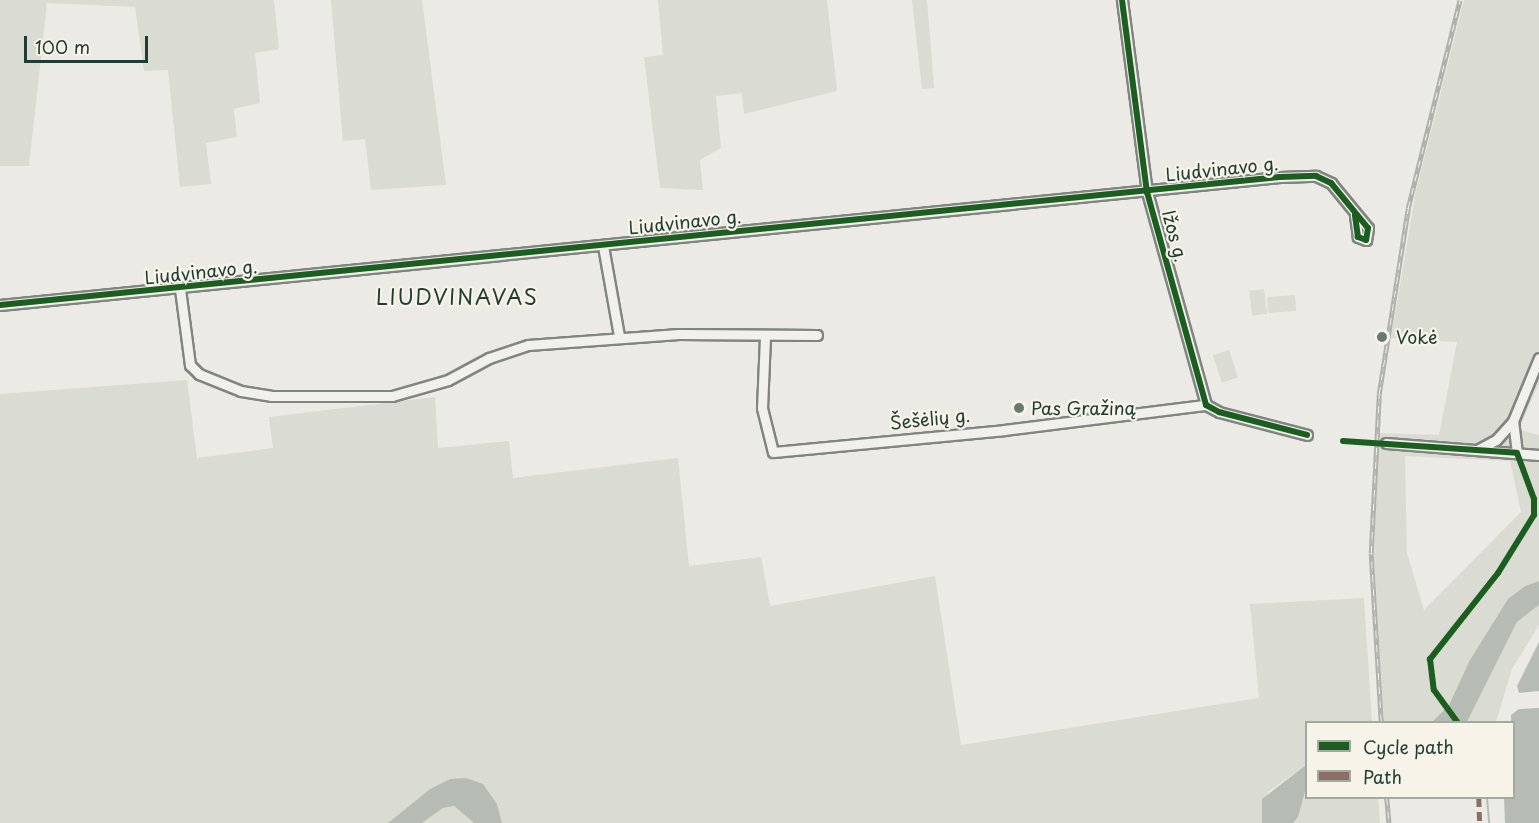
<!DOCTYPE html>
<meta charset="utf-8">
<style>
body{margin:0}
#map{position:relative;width:1539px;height:823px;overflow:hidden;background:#ebeae4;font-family:"Playpen Sans",sans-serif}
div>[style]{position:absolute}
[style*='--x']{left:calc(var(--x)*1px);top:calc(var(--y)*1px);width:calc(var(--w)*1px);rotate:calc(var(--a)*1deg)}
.green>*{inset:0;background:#dadbd2;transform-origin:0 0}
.water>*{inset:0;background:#b6bcb4}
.stream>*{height:2px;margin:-1px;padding:0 1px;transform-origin:1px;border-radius:1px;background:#b6bcb4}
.roads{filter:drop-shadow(2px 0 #808581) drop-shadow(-2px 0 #808581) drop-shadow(0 2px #808581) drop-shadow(0 -2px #808581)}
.minor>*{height:9px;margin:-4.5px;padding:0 4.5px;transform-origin:4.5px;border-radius:4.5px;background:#f1f0ec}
.rail>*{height:4.5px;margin-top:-2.25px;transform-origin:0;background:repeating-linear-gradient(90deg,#f7f3e8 0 7px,#afb1ad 0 14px);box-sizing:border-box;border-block:2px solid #afb1ad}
.quiet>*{height:4.5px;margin-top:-2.25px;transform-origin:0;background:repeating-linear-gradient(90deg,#8d6e63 0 9px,transparent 0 13.5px)}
.cycleway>*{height:6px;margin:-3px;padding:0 3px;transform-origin:3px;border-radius:3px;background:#1b5e20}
.dots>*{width:16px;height:16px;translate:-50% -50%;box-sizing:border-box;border:3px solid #f7f3e8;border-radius:50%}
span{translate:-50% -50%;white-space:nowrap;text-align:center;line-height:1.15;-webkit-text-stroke:4.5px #f7f3e8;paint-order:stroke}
.street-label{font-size:18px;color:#1f3d34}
.poi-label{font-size:18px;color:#1f3d34}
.left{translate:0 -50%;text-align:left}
.quarter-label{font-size:21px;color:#1f3d34;letter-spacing:1.5px}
.legend{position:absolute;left:1305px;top:721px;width:210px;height:78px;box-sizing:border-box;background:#f7f3e8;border:2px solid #a1aaa0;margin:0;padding:8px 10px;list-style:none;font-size:18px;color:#1f3d34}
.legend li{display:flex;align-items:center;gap:12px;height:30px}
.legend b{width:30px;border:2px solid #a1aaa0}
.scale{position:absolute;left:24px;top:36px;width:124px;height:27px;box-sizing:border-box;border:3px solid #1f3d34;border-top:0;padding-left:8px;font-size:18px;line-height:21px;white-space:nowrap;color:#1f3d34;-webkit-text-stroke:4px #f7f3e8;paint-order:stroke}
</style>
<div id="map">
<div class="green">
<div style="clip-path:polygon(0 0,274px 0,279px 49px,255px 53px,260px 103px,234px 109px,237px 137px,206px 143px,211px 184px,180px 187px,168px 70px,144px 71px,135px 7px,47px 3px,29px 166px,0 166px)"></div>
<div style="clip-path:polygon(331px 0,422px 0,446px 185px,371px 190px,365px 139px,343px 141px)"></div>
<div style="clip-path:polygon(658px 0,827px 0,837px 91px,744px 114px,742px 93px,716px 96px,721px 148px,700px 160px,703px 190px,660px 188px,644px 57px,663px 55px)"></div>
<div style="clip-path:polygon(912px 0,927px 0,934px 88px,922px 89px)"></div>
<div style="clip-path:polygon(evenodd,1464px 0,1539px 0,1539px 383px,1519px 430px,1539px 435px,1539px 581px,1525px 586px,1464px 673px,1449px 705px,1432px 722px,1384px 722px,1374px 553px,1379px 433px,1439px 435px,1457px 342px,1391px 338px,1416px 191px,1464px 0,1405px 456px,1510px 461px,1521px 512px,1424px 610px,1407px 553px,1405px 456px)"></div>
<div style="left:1264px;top:289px;width:25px;height:15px;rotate:83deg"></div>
<div style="left:1295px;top:295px;width:16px;height:28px;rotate:86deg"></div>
<div style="left:1229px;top:350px;width:29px;height:17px;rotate:72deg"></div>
<div style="clip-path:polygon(187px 380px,197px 458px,273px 448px,269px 417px,435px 397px,438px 448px,509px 441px,513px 478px,678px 458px,689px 566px,761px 557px,770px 606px,935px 576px,961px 745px,1259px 698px,1250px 604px,1364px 598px,1372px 722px,1306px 722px,1306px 765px,1268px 792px,1262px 823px,502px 823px,497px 804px,450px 779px,430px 789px,388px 823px,0 823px,0 394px)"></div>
<div style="clip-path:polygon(1539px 605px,1539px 625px,1512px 669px,1496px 722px,1467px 722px,1517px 622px)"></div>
<div style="clip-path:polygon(1306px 788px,1306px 798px,1378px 798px,1380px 823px,1293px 823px)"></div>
<div style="clip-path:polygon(454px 806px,474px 823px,422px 823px,443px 808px)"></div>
</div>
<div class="water">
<div style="clip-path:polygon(1539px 581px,1539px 605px,1517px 622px,1467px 722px,1432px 722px,1449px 705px,1470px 660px,1508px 599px,1525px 586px)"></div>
<div style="clip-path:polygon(1539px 642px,1539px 691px,1519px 693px,1517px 686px)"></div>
<div style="clip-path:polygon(1539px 708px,1539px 823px,1505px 823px,1504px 798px,1514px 798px,1511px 715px,1519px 709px)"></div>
<div style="clip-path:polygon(1306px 765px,1306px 788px,1298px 817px,1293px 823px,1262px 823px,1262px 799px)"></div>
<div style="clip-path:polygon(466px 778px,483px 784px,497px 804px,502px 823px,474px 823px,454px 806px,443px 808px,422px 823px,388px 823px,430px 789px,450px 779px)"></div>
</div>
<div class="stream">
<div style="--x:1487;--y:798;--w:25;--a:85"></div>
</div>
<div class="roads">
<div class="minor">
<div style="--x:1122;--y:0;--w:194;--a:82.6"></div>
<div style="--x:1147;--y:192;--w:221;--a:74.5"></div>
<div style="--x:603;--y:246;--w:91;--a:79.9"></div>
<div style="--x:180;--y:289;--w:77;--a:82.5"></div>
<div style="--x:190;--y:365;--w:13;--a:45"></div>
<div style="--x:199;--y:374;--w:45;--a:22"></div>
<div style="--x:241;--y:391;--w:30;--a:9"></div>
<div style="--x:271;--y:396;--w:121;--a:0"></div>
<div style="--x:392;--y:396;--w:58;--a:-15.9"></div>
<div style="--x:448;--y:380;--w:47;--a:-28.2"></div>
<div style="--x:489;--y:358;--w:41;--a:-18.4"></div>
<div style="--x:528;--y:345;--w:151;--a:-4.2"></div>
<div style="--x:679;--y:334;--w:138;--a:0.4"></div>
<div style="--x:0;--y:305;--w:1286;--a:-5.71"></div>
<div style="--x:1280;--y:177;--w:36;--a:-2"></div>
<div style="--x:1316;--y:176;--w:17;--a:25"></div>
<div style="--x:1331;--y:183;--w:58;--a:50.6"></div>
<div style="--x:1368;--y:228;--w:12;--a:99"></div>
<div style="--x:1366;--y:240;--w:9;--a:-159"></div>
<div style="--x:1358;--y:237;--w:22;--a:-98"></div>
<div style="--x:765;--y:337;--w:71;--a:92.4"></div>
<div style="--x:762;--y:408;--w:45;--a:76"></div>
<div style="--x:773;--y:452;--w:232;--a:-5.4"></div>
<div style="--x:1004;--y:430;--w:204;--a:-7.1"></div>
<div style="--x:1206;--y:405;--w:15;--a:28"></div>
<div style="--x:1219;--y:412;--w:91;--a:14.6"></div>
<div style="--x:1386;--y:443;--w:153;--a:4.5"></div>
<div style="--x:1479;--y:449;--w:19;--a:-28"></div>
<div style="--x:1496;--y:440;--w:25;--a:-48"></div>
<div style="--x:1517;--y:453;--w:32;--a:-97"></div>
<div style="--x:1513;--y:421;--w:68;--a:-67.6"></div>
</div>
</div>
<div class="rail">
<div style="--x:1381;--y:722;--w:169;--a:-93.4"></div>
<div style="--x:1371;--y:553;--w:159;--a:-87.1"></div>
<div style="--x:1379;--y:394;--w:188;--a:-81.1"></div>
<div style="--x:1408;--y:208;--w:214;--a:-76"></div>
<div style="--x:1387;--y:798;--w:25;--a:85"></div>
</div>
<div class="quiet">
<div style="--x:1479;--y:798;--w:25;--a:88"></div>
</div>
<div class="cycleway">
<div style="--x:1122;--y:0;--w:194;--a:82.6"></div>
<div style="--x:1147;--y:192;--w:221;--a:74.5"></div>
<div style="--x:1206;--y:405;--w:15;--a:28"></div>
<div style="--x:1219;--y:412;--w:91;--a:14.6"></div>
<div style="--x:0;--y:305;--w:1286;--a:-5.71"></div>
<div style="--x:1280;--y:177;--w:36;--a:-2"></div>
<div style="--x:1316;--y:176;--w:17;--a:25"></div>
<div style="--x:1331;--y:183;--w:58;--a:50.6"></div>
<div style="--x:1368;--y:228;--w:12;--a:99"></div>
<div style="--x:1366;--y:240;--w:9;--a:-159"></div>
<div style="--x:1358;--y:237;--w:22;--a:-98"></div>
<div style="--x:1343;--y:441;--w:174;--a:3.9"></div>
<div style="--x:1517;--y:453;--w:49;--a:69.7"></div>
<div style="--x:1534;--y:499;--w:16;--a:90"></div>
<div style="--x:1534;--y:515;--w:68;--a:121.8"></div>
<div style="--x:1498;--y:573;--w:110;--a:128.3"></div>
<div style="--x:1430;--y:659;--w:31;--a:83"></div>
<div style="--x:1434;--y:690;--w:39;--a:54"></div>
</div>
<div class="dots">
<div style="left:1382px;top:337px;background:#667a72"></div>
<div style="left:1019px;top:408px;background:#667a72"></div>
</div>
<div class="street-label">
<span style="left:1222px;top:169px;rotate:-6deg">Liudvinavo g.</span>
<span style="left:685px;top:222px;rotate:-6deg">Liudvinavo g.</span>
<span style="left:1175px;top:236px;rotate:75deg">Ižos g.</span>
<span style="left:201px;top:272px;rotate:-6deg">Liudvinavo g.</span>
<span style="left:930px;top:419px;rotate:-6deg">Šešėlių g.</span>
</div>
<div class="poi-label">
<span class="left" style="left:1396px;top:337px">Vokė</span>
<span class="left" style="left:1031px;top:408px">Pas Gražiną</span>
</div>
<div class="quarter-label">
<span style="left:457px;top:296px">LIUDVINAVAS</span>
</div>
<ul class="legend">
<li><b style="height:8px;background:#1b5e20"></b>Cycle path</li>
<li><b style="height:8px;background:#8d6e63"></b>Path</li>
</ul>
<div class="scale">100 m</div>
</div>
